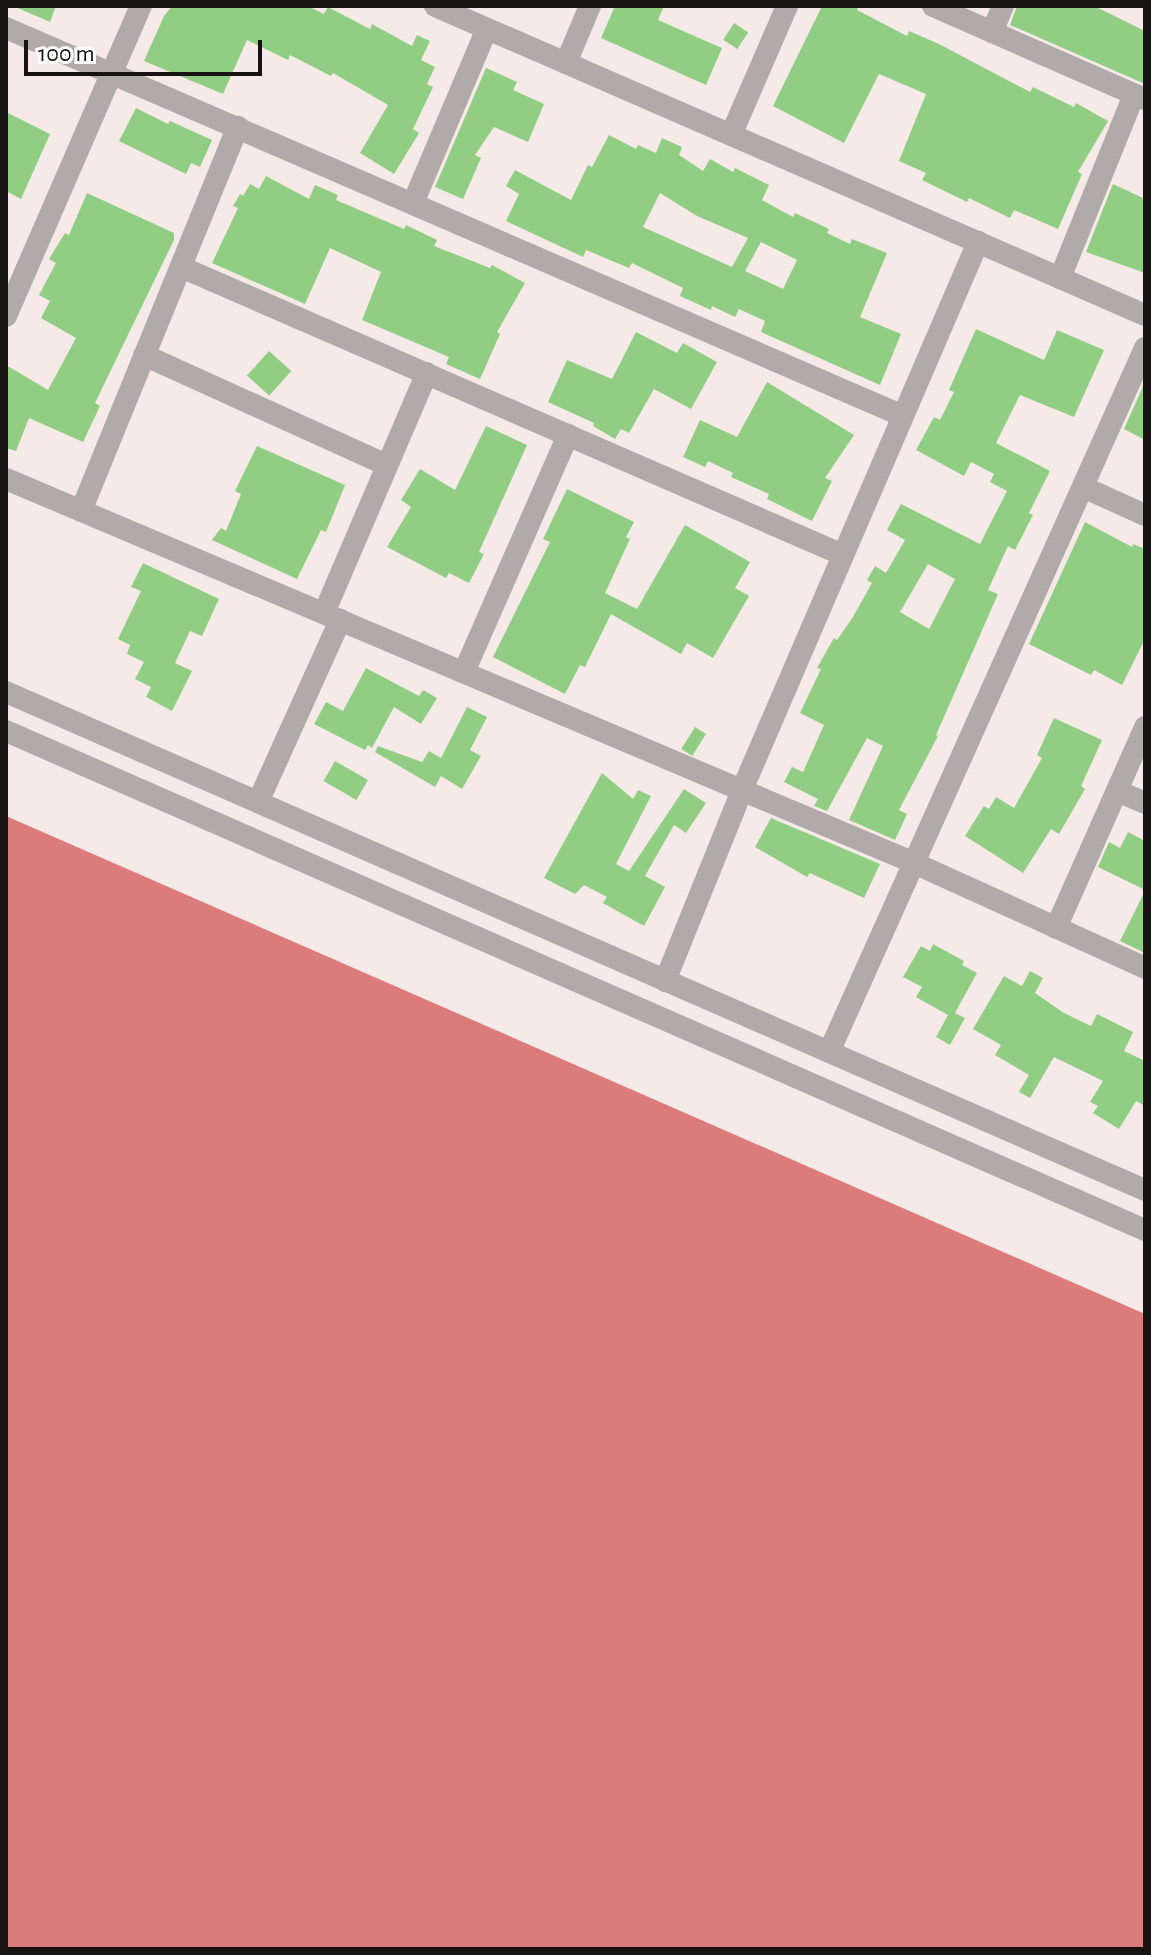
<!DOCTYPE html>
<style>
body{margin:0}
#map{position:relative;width:1151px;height:1955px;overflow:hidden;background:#f6eae9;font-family:"Alegreya Sans",sans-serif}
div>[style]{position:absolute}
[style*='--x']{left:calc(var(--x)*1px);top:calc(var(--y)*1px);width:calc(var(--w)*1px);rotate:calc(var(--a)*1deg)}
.water>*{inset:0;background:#db7b7c}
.building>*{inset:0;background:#91ce84;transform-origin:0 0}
.minor>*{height:22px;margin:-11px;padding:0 11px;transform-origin:11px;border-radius:11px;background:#b0abaa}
span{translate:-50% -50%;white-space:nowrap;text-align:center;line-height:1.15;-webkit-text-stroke:6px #fff;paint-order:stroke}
.frame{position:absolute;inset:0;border:8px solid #171313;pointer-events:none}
.scale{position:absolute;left:24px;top:40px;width:238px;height:36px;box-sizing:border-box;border:4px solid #171313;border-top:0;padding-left:10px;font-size:24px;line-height:28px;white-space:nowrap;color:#171313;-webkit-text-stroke:6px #fff;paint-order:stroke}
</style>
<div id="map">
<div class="water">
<div style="clip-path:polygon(6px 816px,1145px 1314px,1145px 1949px,6px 1949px)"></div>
</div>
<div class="building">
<div style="clip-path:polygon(13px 6px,56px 6px,50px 22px)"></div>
<div style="clip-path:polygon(172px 6px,308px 6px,324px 14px,328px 7px,370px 29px,372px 24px,412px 46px,417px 35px,430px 41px,421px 60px,435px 67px,427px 84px,433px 87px,413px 129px,419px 133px,394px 174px,360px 153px,388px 105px,333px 73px,331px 76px,290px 55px,288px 60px,247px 40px,223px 94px,144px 61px,164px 16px)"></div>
<div style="clip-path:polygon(615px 6px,664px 6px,658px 20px,722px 48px,706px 85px,601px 38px)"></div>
<div style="clip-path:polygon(822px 6px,858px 6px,857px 10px,907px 36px,909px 31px,939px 44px,1030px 92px,1033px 87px,1074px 107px,1076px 103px,1108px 121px,1078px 172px,1082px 174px,1058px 229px,1014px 210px,1010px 218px,969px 198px,967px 202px,922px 180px,926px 173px,899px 161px,926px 94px,879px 74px,844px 143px,773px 106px)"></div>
<div style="clip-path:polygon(1017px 6px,1094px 6px,1145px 31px,1145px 84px,1010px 25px)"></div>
<div style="left:734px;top:23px;width:17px;height:20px;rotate:33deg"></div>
<div style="clip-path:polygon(486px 68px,517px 82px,513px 90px,544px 104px,528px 142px,494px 127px,475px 155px,481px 158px,463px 199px,435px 187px)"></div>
<div style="clip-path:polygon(136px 108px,168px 124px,170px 121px,212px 140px,200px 167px,191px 163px,186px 174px,119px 141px)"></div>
<div style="clip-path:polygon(6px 112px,50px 134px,21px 199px,6px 191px)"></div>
<div style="clip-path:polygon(evenodd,609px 135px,636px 149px,638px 145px,656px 153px,662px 138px,682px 147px,679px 155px,703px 171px,710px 159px,733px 172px,735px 168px,769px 185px,762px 200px,793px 217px,795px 213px,829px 229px,827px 233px,850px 244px,852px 239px,887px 253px,860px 317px,901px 334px,880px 385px,761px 332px,765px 321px,739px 309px,735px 317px,712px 306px,711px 310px,680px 296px,683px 288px,632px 263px,629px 268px,586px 250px,583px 257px,506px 221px,519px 194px,506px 186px,515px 170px,571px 200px,588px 165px,592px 167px,609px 135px,660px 193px,697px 216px,748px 238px,732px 267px,643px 227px,660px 193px,609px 135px,761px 242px,797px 260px,783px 289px,745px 271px,761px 242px)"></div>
<div style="clip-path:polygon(266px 176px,309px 199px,315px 185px,338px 195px,336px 200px,404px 229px,406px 225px,437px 240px,434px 246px,490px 268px,492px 265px,525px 283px,497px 332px,500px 334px,480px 379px,446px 364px,449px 357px,362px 320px,381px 272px,330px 248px,305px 304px,212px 263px,238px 208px,233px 206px,240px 194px,243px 196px,250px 184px,259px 189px)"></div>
<div style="clip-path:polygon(1113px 184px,1145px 199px,1145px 273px,1086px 252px)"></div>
<div style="clip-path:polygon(87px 193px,174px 233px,174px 240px,95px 403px,100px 406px,83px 442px,29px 418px,16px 451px,6px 448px,6px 365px,48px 390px,76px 338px,41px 318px,50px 301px,39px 295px,56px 263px,49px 259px,65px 233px,69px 235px)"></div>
<div style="clip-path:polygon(evenodd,976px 329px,1044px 360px,1057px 330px,1104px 350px,1074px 417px,1020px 395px,996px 443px,1050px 471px,1029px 513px,1033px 515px,1015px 550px,1008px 546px,988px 590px,998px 594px,936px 735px,938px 736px,899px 810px,907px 814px,895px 840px,849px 820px,883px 746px,867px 738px,827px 811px,814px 806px,818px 799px,784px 782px,792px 767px,803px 772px,824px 725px,800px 713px,821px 669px,817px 668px,834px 638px,837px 640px,853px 617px,872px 583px,867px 580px,875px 566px,886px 573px,905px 540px,887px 530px,901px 504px,980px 544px,1007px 491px,990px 482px,994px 474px,971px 462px,964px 476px,916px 450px,934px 417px,940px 420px,954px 392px,949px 390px,976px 329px,928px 564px,955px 579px,929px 629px,900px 612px,928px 564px)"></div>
<div style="clip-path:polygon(636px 332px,677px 353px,683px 343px,717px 362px,691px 409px,654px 389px,629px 433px,621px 429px,615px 439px,593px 426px,594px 423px,548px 402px,567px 360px,612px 379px)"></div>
<div style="left:269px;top:351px;width:30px;height:33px;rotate:42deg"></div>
<div style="clip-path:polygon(767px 382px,854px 435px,825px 478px,832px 481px,812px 521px,767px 499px,769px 494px,731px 477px,733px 473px,708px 461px,705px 467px,683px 457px,700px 420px,737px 437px)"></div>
<div style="clip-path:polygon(1145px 382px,1145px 440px,1124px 429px)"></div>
<div style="clip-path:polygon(486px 426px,527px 445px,479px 552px,484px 554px,469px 583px,449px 573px,446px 578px,387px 547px,411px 507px,401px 500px,420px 469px,455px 490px)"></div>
<div style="clip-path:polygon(257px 446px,345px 485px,326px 532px,321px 530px,297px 579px,212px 540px,221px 528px,226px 531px,241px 494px,235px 491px)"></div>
<div style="clip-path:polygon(567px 489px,634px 522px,626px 537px,630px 539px,605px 593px,637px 609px,685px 525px,750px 562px,735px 588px,749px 596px,713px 658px,687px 643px,681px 654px,611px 614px,585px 667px,580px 665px,565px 694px,493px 657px,550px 542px,543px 539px)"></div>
<div style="clip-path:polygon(1085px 522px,1132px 547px,1133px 544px,1145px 549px,1145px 639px,1122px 685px,1094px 670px,1091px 675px,1029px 644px)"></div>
<div style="clip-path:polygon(143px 563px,219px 599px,202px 636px,190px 631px,175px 663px,192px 671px,172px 711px,146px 697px,151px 687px,135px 679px,144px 662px,127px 654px,130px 645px,118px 639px,141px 591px,131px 587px)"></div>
<div style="clip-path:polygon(366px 668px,419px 696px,423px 690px,437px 698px,421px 724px,394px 707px,372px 748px,368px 745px,365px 750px,314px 724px,326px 702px,343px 711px)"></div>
<div style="clip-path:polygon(467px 707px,487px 717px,470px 750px,481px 756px,462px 789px,441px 776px,435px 787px,375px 752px,378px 746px,422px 762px,429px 751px,441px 758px)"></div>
<div style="clip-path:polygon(1054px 718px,1102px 740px,1081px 786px,1085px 789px,1059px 834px,1051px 829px,1023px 873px,965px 836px,984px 806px,989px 809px,996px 797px,1014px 808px,1042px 758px,1037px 755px)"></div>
<div style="left:695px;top:727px;width:13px;height:26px;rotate:32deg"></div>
<div style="left:335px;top:761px;width:38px;height:23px;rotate:30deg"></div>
<div style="clip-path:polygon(602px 773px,633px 799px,638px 790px,651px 796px,616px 864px,629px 871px,684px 789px,706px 803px,686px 833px,674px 825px,645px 876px,665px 887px,644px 926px,603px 903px,607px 897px,584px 885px,575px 894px,544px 878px)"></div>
<div style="clip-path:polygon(771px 818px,880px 864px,864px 898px,810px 873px,807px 877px,755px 847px)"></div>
<div style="clip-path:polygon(1128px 832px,1145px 841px,1145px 890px,1098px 867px,1109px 842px,1120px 848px)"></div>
<div style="clip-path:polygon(1145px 891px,1145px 953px,1120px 941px)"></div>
<div style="clip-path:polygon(933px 944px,964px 961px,962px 965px,977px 973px,955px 1013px,965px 1018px,950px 1045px,936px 1037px,948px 1015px,916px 997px,922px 987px,903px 977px,921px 946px,930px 951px)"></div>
<div style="clip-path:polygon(1030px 971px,1043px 978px,1035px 993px,1064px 1013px,1091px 1026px,1097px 1014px,1133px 1032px,1124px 1051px,1145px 1061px,1145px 1106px,1136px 1101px,1119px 1129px,1093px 1113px,1098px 1106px,1090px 1102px,1103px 1081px,1054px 1057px,1030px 1098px,1019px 1092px,1029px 1075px,995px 1055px,1001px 1045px,973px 1029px,1004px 976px,1022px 986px)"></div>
</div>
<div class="minor">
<div style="--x:435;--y:6;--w:774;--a:23.52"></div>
<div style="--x:933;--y:6;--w:232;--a:23.7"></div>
<div style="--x:6;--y:28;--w:977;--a:23.39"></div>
<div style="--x:992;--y:32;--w:28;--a:-67"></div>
<div style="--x:566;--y:63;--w:62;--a:-67.2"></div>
<div style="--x:731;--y:135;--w:141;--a:-66.5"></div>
<div style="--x:413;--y:203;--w:189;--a:-67"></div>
<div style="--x:181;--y:267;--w:722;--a:23.51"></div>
<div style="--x:1060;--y:278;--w:197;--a:-68"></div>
<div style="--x:6;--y:316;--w:338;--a:-66.5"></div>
<div style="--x:144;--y:355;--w:267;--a:24.4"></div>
<div style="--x:6;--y:479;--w:986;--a:22.92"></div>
<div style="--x:914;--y:863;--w:254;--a:24.4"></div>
<div style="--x:1083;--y:487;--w:68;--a:24.3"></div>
<div style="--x:81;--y:511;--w:415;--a:-67.8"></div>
<div style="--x:324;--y:613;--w:261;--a:-66.8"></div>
<div style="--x:464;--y:672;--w:259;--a:-66.3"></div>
<div style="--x:6;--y:692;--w:1243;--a:23.62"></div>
<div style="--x:6;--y:731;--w:1244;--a:23.66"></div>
<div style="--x:1117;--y:791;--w:30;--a:23"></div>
<div style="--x:258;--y:802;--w:200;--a:-65.7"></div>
<div style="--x:1056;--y:928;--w:220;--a:-66.1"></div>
<div style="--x:665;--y:981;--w:206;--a:-68"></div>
<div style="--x:742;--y:790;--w:597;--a:-66.7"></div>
<div style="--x:829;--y:1052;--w:772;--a:-65.83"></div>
</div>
<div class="frame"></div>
<div class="scale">100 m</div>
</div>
